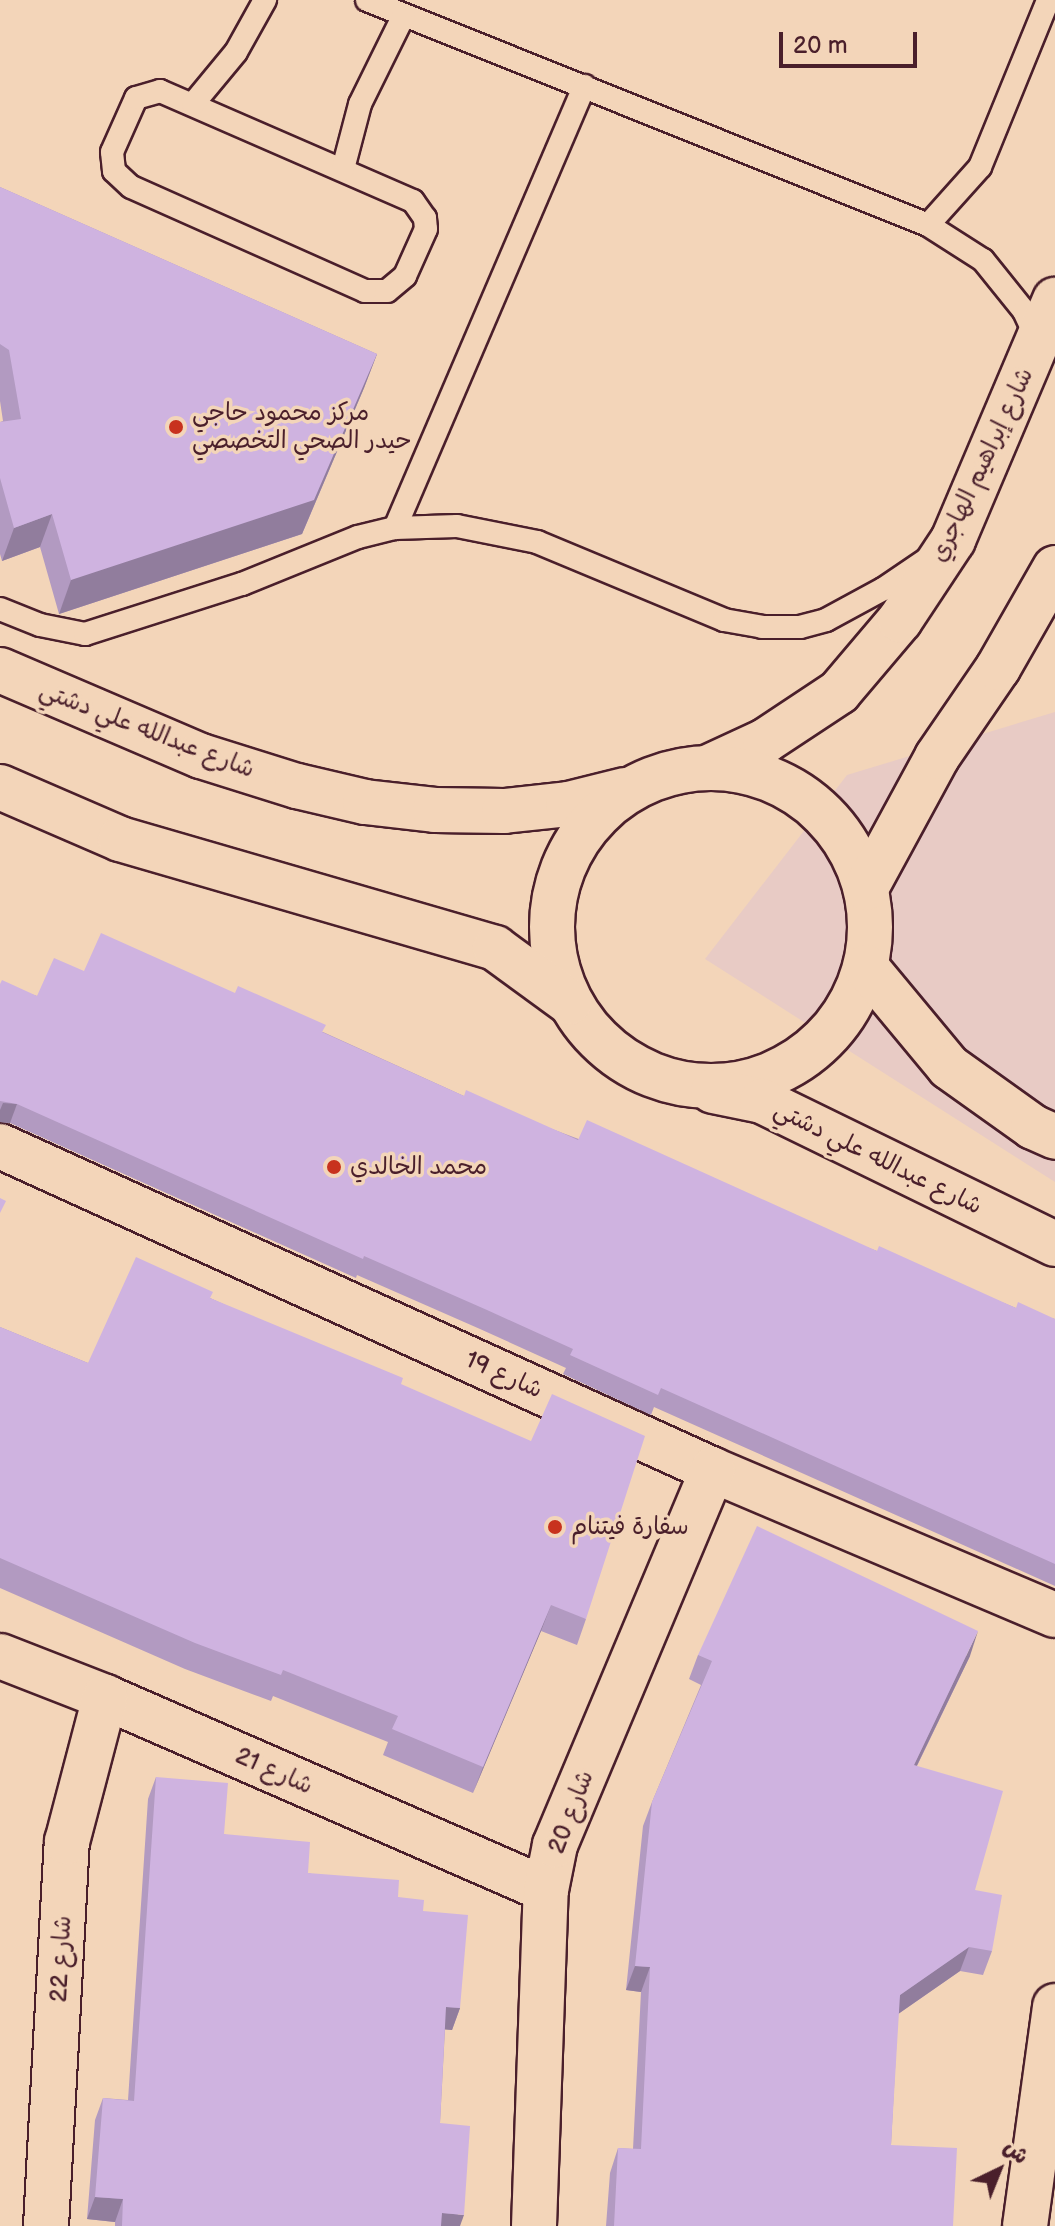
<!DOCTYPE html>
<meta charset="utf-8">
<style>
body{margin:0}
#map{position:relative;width:1055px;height:2226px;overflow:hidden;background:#f3d5b9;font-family:"Balsamiq Sans","Playpen Sans Arabic",sans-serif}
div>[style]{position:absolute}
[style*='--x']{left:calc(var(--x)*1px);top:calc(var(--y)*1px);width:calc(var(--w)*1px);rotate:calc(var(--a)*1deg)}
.built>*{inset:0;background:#e8cbc5}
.roads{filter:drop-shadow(2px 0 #4a1f2b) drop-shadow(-2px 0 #4a1f2b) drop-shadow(0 2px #4a1f2b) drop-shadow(0 -2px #4a1f2b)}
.service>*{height:22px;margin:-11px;padding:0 11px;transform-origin:11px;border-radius:11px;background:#f3d5b9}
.minor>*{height:44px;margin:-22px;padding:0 22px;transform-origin:22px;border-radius:22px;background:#f3d5b9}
.secondary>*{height:44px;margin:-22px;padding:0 22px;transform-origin:22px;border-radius:22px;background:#f3d5b9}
.secondary>.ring{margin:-22px;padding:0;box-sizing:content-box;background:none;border:44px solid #f3d5b9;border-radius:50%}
.wall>*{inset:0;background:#b29ac1}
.shaded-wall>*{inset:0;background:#917d9d}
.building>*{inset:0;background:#cfb3e0}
.dots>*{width:22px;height:22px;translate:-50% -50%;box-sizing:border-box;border:4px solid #f3d5b9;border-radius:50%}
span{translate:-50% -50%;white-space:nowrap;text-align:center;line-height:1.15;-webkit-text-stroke:7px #f3d5b9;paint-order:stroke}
.poi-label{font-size:24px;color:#4a1f2b}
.left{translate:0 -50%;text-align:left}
.street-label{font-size:24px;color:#4a1f2b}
.north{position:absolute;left:959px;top:2130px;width:80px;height:80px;-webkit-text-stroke:6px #f3d5b9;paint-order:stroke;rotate:43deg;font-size:22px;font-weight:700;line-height:32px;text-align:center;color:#4a1f2b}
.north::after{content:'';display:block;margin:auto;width:28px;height:36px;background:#4a1f2b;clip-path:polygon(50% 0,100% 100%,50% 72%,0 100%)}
.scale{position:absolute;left:779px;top:32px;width:138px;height:36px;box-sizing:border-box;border:4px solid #4a1f2b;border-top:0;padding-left:10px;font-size:24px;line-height:28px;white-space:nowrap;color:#4a1f2b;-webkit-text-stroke:6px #f3d5b9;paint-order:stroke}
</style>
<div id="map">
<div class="built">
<div style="clip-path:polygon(1055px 712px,1055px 1182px,705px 959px,847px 775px)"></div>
</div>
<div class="roads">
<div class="service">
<div style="--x:367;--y:0;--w:604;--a:21.85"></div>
<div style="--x:928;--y:225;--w:65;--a:32.5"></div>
<div style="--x:983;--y:260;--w:65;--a:51.2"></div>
<div style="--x:1024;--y:311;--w:31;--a:65"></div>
<div style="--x:160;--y:91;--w:276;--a:23.5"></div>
<div style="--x:413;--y:201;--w:21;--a:55"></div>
<div style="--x:425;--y:218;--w:11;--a:85"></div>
<div style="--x:426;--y:229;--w:51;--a:114.1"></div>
<div style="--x:405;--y:276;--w:23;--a:140"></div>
<div style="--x:387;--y:291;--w:22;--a:180"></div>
<div style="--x:365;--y:291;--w:256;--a:-156"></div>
<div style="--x:131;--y:187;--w:23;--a:-137"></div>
<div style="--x:114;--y:171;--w:19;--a:-96"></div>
<div style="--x:112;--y:152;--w:59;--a:-66"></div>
<div style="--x:136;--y:98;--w:25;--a:-16"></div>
<div style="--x:193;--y:104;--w:67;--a:-50.4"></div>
<div style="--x:236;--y:52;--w:60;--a:-60.9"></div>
<div style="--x:343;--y:169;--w:67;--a:-75.3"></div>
<div style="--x:360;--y:104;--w:99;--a:-63.7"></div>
<div style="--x:928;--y:225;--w:78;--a:-48.1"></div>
<div style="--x:980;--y:167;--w:180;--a:-67.8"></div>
<div style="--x:395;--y:528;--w:481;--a:-66.8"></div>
<div style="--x:0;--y:609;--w:43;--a:21.8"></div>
<div style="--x:40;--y:625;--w:46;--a:11.3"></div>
<div style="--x:85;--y:634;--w:165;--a:-17.7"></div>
<div style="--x:242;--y:584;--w:125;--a:-22.1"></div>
<div style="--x:358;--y:537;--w:38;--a:-14"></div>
<div style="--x:395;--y:528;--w:62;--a:-1.8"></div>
<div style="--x:457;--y:526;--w:82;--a:11.3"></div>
<div style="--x:537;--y:542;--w:203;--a:22.6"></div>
<div style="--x:724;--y:620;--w:39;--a:10"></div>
<div style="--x:762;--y:627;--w:38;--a:0"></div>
<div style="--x:800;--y:627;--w:27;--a:-15"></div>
<div style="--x:826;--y:620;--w:65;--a:-28.5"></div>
<div style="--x:883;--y:589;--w:52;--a:-34"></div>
</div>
<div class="minor">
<div style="--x:0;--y:1146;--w:783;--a:24.44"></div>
<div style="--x:713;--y:1470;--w:371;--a:23"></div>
<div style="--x:0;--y:1656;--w:113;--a:21.3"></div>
<div style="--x:105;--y:1697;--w:481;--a:23.6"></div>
<div style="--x:46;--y:2226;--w:385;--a:-86.9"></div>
<div style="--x:67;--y:1842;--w:150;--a:-75.3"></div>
<div style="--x:534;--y:2226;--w:336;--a:-88"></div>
<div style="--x:546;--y:1890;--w:46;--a:-78.7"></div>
<div style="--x:555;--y:1845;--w:407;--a:-67.2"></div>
<div style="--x:1025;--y:2226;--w:222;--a:-82.2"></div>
</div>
<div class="secondary">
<div style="--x:0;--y:670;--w:219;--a:23.2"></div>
<div style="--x:201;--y:756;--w:101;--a:17.4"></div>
<div style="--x:297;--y:786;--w:70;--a:13.2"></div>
<div style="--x:365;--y:802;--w:70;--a:6.5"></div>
<div style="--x:435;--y:810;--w:69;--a:0.8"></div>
<div style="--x:504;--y:811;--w:64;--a:-6.2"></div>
<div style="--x:568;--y:804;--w:59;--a:-13.8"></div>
<div style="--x:709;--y:767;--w:62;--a:-24.9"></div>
<div style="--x:765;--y:741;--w:89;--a:-33.5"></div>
<div style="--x:839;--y:692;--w:94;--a:-49.7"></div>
<div style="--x:900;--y:620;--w:96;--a:-56.5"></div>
<div style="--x:953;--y:540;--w:261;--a:-67"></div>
<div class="ring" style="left:552px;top:768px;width:274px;height:274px"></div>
<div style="--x:0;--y:787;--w:131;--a:23.4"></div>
<div style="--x:120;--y:839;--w:391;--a:16.2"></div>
<div style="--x:495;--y:948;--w:92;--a:36.1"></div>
<div style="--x:866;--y:888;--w:149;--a:-61.5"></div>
<div style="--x:937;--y:757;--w:108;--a:-55.6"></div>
<div style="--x:998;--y:668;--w:115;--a:-60.3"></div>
<div style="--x:866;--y:967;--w:130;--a:50.3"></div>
<div style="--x:949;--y:1067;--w:103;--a:35.5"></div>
<div style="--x:1033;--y:1127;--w:24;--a:24"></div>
<div style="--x:713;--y:1091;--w:50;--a:11.5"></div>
<div style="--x:762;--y:1101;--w:326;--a:26"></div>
</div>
</div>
<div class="wall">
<div style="clip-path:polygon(0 187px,377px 354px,364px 388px,302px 534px,59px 614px,40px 547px,2px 561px,0 554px,0 422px,3px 421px,0 401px)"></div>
<div style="clip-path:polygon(84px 971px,323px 1032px,464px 1096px,877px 1251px,1016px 1308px,1055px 1319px,1055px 1586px,654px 1407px,651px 1415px,563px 1374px,566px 1368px,480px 1329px,357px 1275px,356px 1278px,10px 1123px,0 1122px,0 984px,37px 996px)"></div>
<div style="clip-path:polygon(210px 1298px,401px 1385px,586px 1619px,577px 1645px,541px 1631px,473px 1793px,383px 1755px,388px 1742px,273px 1696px,271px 1701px,185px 1669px,0 1588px,0 1327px,88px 1363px)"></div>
<div style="clip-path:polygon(698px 1655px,970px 1656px,917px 1766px,975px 1890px,992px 1951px,983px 1975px,960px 1971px,898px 2014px,891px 2145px,953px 2226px,606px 2226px,610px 2173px,618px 2148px,633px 2149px,641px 1992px,626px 1990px,643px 1826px,652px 1802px,701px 1685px,689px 1679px)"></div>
<div style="clip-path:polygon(156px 1777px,224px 1834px,308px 1873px,398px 1897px,423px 1911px,460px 2008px,452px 2030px,445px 2029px,440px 2123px,460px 2226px,115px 2226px,115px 2222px,87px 2219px,95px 2120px,103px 2098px,128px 2100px,148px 1799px)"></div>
</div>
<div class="shaded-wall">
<div style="clip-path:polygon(377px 354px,364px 388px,302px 534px,59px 614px,71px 580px)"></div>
<div style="clip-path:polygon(52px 514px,40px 547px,2px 561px,14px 528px)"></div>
<div style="clip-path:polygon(3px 1103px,17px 1104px,10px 1123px,0 1122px,0 1110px)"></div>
<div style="clip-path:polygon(551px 1605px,541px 1631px,473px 1793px,483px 1767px)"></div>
<div style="clip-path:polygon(978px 1631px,970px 1656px,905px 1790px,914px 1765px)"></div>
<div style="clip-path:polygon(969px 1947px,960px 1971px,891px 2019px,900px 1995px)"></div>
<div style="clip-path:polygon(635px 1966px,650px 1967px,641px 1992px,626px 1990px)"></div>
<div style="clip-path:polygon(446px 2007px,460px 2008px,452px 2030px,438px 2029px)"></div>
<div style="clip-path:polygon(95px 2197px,123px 2199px,115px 2222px,87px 2219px)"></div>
<div style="clip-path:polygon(442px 2213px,464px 2215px,460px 2226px,437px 2226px)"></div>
</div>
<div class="building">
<div style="clip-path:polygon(0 187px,377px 354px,314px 500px,71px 580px,52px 514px,14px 528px,0 478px,0 422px,21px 419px,9px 350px,0 344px)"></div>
<div style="clip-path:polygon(101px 933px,235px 993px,238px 986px,326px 1025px,322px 1032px,464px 1096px,466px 1090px,578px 1140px,587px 1120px,877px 1251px,879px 1246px,1016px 1308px,1018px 1302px,1055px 1319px,1055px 1564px,661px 1388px,658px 1395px,570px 1355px,573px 1349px,487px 1310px,364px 1256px,363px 1259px,17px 1104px,0 1101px,0 984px,2px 980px,37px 996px,54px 958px,84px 971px)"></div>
<div style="clip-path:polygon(0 1198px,6px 1201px,0 1213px)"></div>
<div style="clip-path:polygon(136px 1257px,213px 1292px,210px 1298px,403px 1378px,401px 1384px,531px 1441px,552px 1394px,645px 1436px,586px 1619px,551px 1605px,483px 1767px,392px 1729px,398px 1716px,283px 1670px,281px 1675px,195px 1643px,0 1558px,0 1327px,88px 1363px)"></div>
<div style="clip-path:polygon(757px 1526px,978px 1631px,914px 1765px,1003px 1791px,975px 1890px,1002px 1895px,992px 1951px,969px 1947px,900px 1995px,891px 2145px,957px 2148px,953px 2226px,614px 2226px,618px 2148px,641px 2149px,650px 1967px,635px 1966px,652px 1802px,712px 1661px,698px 1655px)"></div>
<div style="clip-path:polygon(156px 1777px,228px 1783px,224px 1834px,310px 1842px,308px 1873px,399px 1880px,398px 1897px,424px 1900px,423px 1911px,468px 1915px,460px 2008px,446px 2007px,440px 2123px,470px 2126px,464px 2215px,442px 2213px,441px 2226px,122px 2226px,123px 2199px,95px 2197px,103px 2098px,134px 2101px)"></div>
</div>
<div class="dots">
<div style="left:176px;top:427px;background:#c8321e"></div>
<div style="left:334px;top:1167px;background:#c8321e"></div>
<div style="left:555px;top:1527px;background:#c8321e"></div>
</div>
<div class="poi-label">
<span class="left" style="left:192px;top:427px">مركز محمود حاجي<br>حيدر الصحي التخصصي</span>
<span class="left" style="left:350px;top:1167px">محمد الخالدي</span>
<span class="left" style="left:571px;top:1527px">سفارة فيتنام</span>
</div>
<div class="street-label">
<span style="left:982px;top:465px;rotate:-65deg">شارع إبراهيم الهاجري</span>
<span style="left:147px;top:730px;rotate:21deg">شارع عبدالله علي دشتي</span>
<span style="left:878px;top:1158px;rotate:26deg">شارع عبدالله علي دشتي</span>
<span style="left:504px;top:1375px;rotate:24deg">شارع 19</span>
<span style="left:274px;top:1771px;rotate:24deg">شارع 21</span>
<span style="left:571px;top:1812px;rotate:-69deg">شارع 20</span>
<span style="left:61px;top:1959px;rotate:-87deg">شارع 22</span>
</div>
<div class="north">ش</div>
<div class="scale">20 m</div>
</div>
